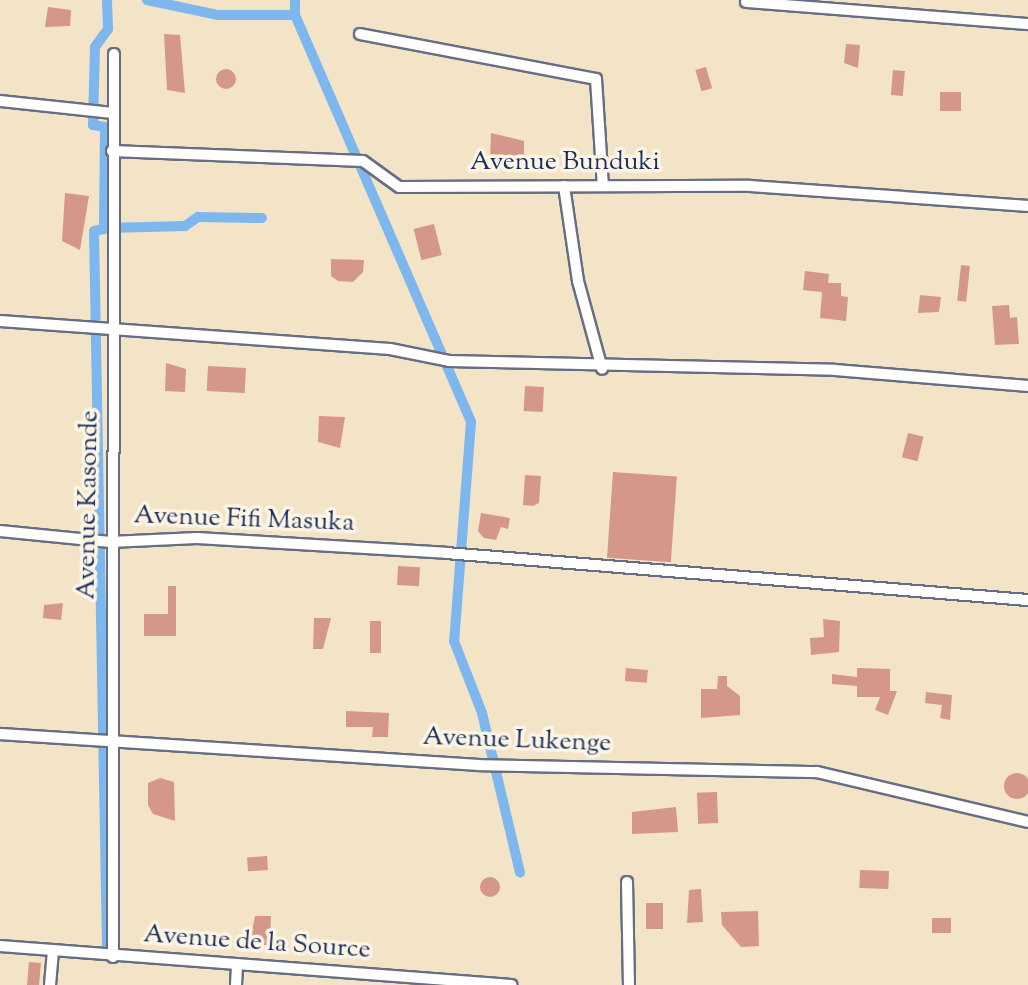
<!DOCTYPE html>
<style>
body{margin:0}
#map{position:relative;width:1028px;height:985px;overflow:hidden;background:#f3e4c7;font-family:"Sorts Mill Goudy",serif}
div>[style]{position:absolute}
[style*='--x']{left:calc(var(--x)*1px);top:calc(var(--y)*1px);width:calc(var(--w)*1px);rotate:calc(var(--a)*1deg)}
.canal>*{height:10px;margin:-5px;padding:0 5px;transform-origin:5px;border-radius:5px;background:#7db7ee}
.building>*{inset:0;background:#d59789;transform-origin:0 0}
.round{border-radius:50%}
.roads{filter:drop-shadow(2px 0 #676e83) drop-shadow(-2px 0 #676e83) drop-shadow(0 2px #676e83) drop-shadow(0 -2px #676e83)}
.minor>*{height:10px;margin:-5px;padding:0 5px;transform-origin:5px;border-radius:5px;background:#fff}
span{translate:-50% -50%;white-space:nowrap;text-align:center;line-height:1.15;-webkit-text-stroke:7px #fcf5e5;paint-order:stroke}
.street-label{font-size:26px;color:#1b2f5e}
</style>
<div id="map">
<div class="canal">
<div style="--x:107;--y:0;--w:29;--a:88"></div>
<div style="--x:108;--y:29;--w:22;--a:126"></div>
<div style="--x:95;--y:47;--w:78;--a:91.5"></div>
<div style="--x:93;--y:125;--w:12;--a:9"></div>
<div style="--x:105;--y:127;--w:102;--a:90.6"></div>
<div style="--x:104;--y:229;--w:10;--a:169"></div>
<div style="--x:94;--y:231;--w:718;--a:88.96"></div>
<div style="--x:147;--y:0;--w:73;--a:11.9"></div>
<div style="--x:218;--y:15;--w:77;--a:0"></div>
<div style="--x:295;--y:0;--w:15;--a:90"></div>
<div style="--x:295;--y:15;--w:443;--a:66.6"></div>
<div style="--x:471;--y:422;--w:220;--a:94.4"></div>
<div style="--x:454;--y:641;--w:77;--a:68.7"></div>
<div style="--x:482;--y:713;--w:164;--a:76.6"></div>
<div style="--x:107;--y:228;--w:78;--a:-1.5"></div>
<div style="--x:185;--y:226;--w:16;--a:-35"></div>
<div style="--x:198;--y:217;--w:64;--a:0.9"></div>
</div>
<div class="building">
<div style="clip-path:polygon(48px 7px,71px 10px,70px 26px,45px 27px)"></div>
<div style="clip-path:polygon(164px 34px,180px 35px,185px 93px,167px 90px)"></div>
<div style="clip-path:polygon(846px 44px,860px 45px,858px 68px,844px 63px)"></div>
<div style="left:706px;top:67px;width:22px;height:11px;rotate:74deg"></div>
<div class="round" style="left:216px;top:69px;width:20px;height:20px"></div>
<div style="left:893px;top:70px;width:12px;height:25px;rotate:5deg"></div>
<div style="left:940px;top:92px;width:21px;height:19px"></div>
<div style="clip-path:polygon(491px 133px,524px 141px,524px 162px,490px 162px)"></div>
<div style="clip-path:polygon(65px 193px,89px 196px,80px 250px,62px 241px)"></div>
<div style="left:434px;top:224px;width:32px;height:21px;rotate:76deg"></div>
<div style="clip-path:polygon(331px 259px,364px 260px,363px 272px,353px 282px,338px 281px,331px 276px)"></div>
<div style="left:961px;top:265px;width:9px;height:36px;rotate:6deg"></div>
<div style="clip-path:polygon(805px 271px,829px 274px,828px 283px,841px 283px,841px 296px,848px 297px,846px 321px,820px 318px,822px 292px,803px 290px)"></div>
<div style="clip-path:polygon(920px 295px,941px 297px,939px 312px,918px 313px)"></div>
<div style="clip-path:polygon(1009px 305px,1010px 318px,1017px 317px,1019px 344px,995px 345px,992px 306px)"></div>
<div style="clip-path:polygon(166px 363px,186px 369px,185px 392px,165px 391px)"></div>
<div style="left:208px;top:366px;width:38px;height:25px;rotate:3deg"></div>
<div style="left:525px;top:386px;width:19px;height:25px;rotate:3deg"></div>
<div style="clip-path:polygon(319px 416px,345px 417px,340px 448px,318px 442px)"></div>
<div style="left:908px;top:433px;width:16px;height:25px;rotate:14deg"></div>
<div style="left:613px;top:472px;width:64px;height:86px;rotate:4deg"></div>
<div style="clip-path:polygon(525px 475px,541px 476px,539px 503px,533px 506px,523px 505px)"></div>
<div style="clip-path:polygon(481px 513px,510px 518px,508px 529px,501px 527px,496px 540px,484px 538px,478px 531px)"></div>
<div style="left:398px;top:566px;width:22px;height:19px;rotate:3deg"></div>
<div style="clip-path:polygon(168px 586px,176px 586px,176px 636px,144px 636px,144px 614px,168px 614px)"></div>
<div style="clip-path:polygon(63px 603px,61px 620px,43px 618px,44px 605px)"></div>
<div style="clip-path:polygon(314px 618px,331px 618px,323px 649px,313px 649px)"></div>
<div style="clip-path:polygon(823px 619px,840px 621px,839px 652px,811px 655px,810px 638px,824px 637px)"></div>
<div style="left:370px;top:621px;width:11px;height:32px"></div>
<div style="left:626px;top:668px;width:22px;height:13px;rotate:5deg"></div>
<div style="clip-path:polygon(857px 668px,890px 669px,890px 691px,897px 691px,888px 715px,875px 710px,880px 697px,857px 697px,857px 686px,832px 684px,832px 674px,857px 677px)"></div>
<div style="clip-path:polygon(718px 676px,727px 676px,727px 686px,740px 696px,740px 715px,701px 718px,701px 689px,717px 689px)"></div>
<div style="clip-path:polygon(926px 692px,952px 695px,950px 720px,940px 718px,942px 705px,925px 703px)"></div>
<div style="clip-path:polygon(346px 711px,389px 713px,388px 737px,372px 737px,373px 727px,346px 727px)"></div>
<div class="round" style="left:1004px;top:773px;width:26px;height:26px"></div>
<div style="clip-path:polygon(160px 778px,174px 782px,175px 821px,153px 814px,148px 805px,148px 783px)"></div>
<div style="left:717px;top:792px;width:31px;height:20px;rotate:88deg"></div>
<div style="clip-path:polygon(676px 807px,678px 832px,632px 834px,632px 812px)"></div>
<div style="left:267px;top:856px;width:14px;height:20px;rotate:86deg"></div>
<div style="left:860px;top:870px;width:29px;height:18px;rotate:2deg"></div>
<div class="round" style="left:480px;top:877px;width:20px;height:20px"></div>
<div style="clip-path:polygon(701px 889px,703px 922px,687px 923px,689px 890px)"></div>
<div style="left:646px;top:903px;width:17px;height:26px"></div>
<div style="clip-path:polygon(758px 911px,759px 946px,741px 947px,722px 925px,721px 912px)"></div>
<div style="clip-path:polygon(255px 916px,271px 916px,270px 945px,249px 945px)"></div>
<div style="left:932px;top:918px;width:19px;height:15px"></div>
<div style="left:29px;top:962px;width:12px;height:23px;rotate:5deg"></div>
</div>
<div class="roads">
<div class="minor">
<div style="--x:746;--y:2;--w:283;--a:4.5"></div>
<div style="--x:360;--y:34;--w:240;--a:10.8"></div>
<div style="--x:596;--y:79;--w:107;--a:86.3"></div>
<div style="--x:0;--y:101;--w:113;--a:6.1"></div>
<div style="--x:112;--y:151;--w:251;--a:2.3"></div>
<div style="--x:363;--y:161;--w:44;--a:35.8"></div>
<div style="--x:399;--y:187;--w:351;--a:-0.2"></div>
<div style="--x:750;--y:186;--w:279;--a:4.1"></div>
<div style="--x:564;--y:186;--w:96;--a:81.6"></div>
<div style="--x:578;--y:281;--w:91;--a:74.7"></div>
<div style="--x:0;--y:321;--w:391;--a:4.1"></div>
<div style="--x:390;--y:349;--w:60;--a:11.5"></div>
<div style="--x:449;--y:361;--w:386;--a:1.3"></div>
<div style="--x:835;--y:370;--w:194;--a:4.7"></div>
<div style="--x:0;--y:531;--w:111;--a:5.7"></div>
<div style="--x:110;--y:542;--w:87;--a:-2.6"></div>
<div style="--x:197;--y:538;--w:249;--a:3.4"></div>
<div style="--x:446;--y:553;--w:584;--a:4.62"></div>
<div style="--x:0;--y:734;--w:479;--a:3.7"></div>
<div style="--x:478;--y:765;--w:339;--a:1.2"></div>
<div style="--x:817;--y:772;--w:217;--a:13.3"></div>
<div style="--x:627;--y:882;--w:103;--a:88.9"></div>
<div style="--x:0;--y:946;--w:513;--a:4.36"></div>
<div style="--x:113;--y:957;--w:903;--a:-89.94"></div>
<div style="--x:50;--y:985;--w:35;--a:-85"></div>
<div style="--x:236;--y:985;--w:21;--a:-87"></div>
</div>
</div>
<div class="street-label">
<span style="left:565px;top:163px">Avenue Bunduki</span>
<span style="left:89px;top:505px;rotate:-89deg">Avenue Kasonde</span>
<span style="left:244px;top:520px;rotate:2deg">Avenue Fifi Masuka</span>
<span style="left:517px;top:741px;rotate:2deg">Avenue Lukenge</span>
<span style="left:257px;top:943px;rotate:4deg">Avenue de la Source</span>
</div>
</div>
